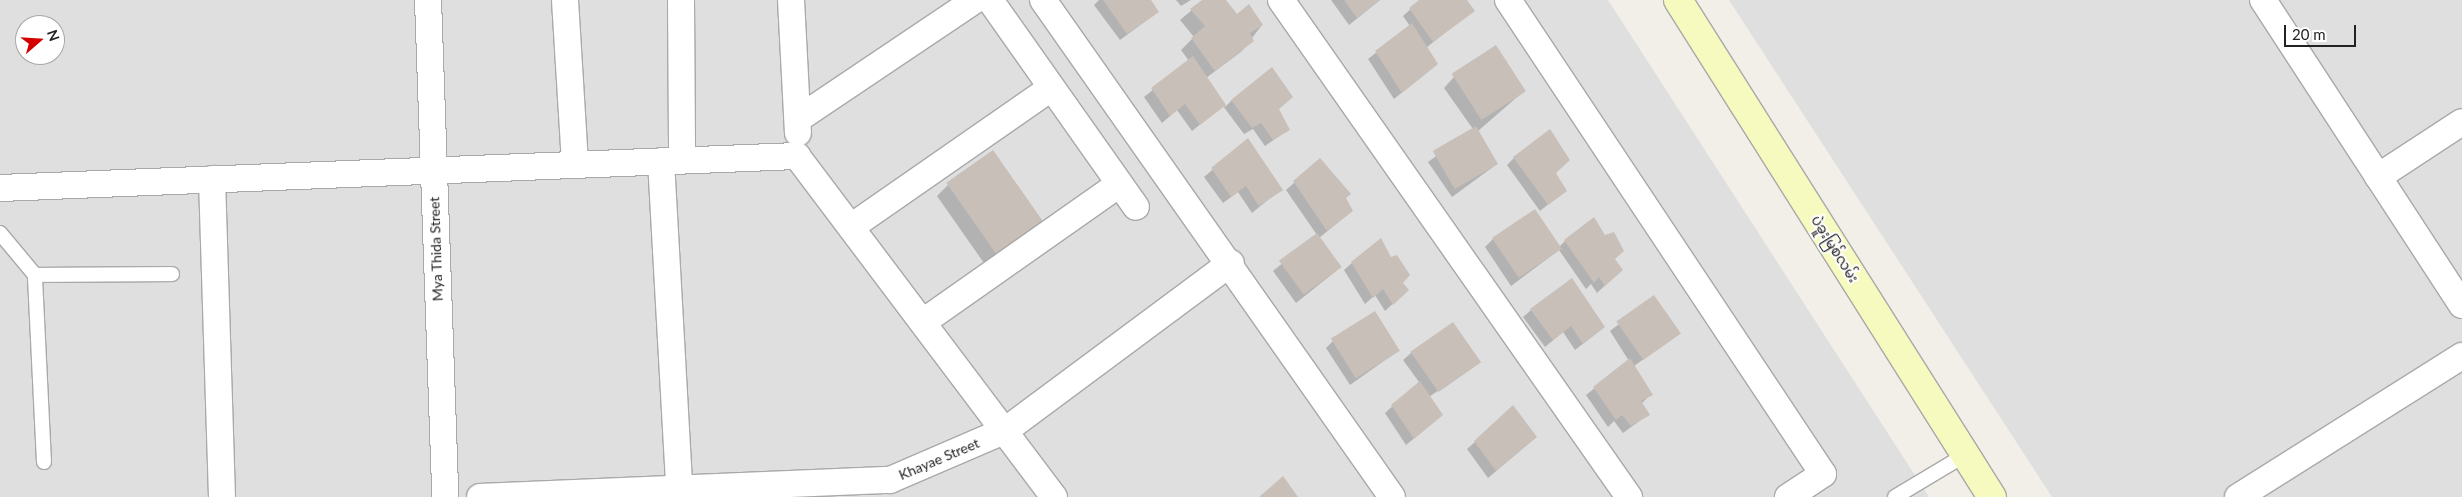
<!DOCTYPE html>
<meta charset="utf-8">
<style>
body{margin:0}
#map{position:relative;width:2462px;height:497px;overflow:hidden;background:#f2efe9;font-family:Lato,"Noto Sans Myanmar",sans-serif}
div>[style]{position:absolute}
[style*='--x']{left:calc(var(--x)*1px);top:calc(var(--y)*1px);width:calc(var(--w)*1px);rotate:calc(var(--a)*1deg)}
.residential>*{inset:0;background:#e0dfdf}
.shadow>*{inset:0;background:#0003}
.building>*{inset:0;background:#c7bfb8;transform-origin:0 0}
.roads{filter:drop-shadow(1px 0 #a9a9a9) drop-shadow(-1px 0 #a9a9a9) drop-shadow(0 1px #a9a9a9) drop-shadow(0 -1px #a9a9a9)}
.lane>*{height:14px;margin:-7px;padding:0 7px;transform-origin:7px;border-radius:7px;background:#fff}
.street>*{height:26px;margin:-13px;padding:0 13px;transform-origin:13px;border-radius:13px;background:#fff}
.secondary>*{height:28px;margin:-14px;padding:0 14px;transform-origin:14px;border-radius:14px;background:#f7fabf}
span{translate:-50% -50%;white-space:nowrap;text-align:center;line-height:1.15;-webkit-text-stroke:4px #fff;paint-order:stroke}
.street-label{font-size:14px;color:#222}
.north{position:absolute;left:15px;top:15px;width:50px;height:50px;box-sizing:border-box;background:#fff;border:1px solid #a7a7a7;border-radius:50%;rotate:71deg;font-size:14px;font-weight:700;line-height:20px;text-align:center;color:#222}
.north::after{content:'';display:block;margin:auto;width:18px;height:22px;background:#d40000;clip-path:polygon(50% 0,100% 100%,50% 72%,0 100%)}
.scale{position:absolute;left:2284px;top:25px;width:72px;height:22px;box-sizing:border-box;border:2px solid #222;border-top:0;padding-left:6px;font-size:15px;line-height:18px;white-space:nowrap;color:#222;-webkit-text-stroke:4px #fff;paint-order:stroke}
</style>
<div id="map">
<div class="residential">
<div style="clip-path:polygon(evenodd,0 0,1608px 0,1929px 497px,0 497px,0 0,25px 25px,55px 25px,55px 55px,25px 55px,25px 25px)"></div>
<div style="clip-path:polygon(1729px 0,2462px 0,2462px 497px,2052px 497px)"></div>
</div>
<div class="shadow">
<div style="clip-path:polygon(1099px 0,1150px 0,1158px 12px,1120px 40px,1094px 5px)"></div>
<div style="clip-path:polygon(1176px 0,1191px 0,1181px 6px)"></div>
<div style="clip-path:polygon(1204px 0,1225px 0,1237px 16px,1262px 25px,1242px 51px,1206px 78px,1225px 107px,1232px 100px,1278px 109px,1289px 129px,1265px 146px,1253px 129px,1244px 134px,1223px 106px,1192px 131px,1177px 110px,1162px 123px,1144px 97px,1189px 61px,1181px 50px,1194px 37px,1180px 20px)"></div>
<div style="clip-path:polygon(1331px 0,1380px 0,1349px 25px)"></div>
<div style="clip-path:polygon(1421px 0,1466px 0,1473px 10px,1426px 48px,1437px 64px,1394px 99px,1368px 59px,1410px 26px,1403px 16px)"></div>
<div style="clip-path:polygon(1454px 77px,1524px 91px,1478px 131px,1497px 164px,1452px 197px,1428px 162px,1473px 129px,1444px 88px)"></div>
<div style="clip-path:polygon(1248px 140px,1281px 189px,1252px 213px,1238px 192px,1223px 203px,1204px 177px)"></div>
<div style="clip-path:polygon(1514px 158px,1554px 173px,1565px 191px,1540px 211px,1507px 165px)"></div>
<div style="clip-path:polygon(1320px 160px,1352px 211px,1319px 238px,1341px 267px,1296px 303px,1273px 271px,1317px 235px,1286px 190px)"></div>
<div style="clip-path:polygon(948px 185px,1043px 224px,986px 266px,937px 196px)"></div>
<div style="clip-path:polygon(1493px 239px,1559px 247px,1565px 241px,1614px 259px,1614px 277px,1597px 293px,1591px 284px,1586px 289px,1559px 250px,1511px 286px,1485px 247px)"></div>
<div style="clip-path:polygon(1352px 263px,1401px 282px,1400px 297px,1385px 311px,1375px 295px,1365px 304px,1344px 270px)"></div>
<div style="clip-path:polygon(1654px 297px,1679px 334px,1634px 366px,1651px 394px,1642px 403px,1649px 414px,1623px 433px,1614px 421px,1608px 427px,1586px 395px,1629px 361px,1610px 331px)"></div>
<div style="clip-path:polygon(1531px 310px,1604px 327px,1575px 350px,1563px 332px,1545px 347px,1523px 317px)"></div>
<div style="clip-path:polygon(1333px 341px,1398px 351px,1350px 385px,1326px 348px)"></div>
<div style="clip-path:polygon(1411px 353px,1479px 362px,1429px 397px,1442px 415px,1406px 445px,1385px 413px,1419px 382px,1403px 360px)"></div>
<div style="clip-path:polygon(1475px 442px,1528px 444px,1488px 478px,1467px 449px)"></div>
</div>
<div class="building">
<div style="clip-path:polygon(1103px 0,1151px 0,1159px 12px,1127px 34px)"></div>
<div style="clip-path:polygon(1202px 0,1226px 0,1237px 14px,1249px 4px,1263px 25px,1250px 33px,1254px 41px,1215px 71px,1191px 38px,1205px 26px,1190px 9px)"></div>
<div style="clip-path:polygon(1344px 0,1380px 0,1357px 18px)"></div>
<div style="clip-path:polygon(1419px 0,1467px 0,1475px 11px,1433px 42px,1409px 8px)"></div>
<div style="clip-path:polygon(1412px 23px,1438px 64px,1402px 93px,1375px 51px)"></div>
<div style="left:1496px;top:45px;width:55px;height:53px;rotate:57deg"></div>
<div style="clip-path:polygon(1193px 56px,1226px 105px,1200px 125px,1185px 104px,1170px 116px,1151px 88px)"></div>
<div style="clip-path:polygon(1272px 67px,1293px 97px,1279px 109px,1290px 130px,1273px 140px,1261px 123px,1252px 128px,1231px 100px)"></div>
<div style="left:1476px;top:126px;width:44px;height:50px;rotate:60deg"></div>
<div style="clip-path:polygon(1550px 129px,1570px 160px,1556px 173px,1567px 191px,1548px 205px,1513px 157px)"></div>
<div style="clip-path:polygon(1248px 138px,1283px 190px,1259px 206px,1246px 186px,1231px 197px,1211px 168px)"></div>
<div style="left:993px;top:150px;width:90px;height:57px;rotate:55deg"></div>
<div style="clip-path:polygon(1320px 158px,1351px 194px,1346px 198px,1353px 211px,1327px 231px,1293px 181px)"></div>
<div style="left:1535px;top:209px;width:48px;height:52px;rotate:56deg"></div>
<div style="clip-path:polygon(1594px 217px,1605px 235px,1614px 232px,1624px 251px,1615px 259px,1623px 270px,1605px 286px,1599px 277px,1594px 283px,1564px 240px)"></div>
<div style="left:1317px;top:233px;width:42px;height:47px;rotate:54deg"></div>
<div style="clip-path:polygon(1381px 238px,1391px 257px,1397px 255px,1410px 275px,1403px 283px,1409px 290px,1393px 305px,1383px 289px,1373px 298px,1351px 262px)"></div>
<div style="clip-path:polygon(1572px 278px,1605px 327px,1583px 344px,1571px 326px,1553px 340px,1530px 309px)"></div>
<div style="left:1654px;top:295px;width:47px;height:46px;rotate:55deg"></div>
<div style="left:1375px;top:311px;width:47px;height:52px;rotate:58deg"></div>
<div style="left:1453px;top:322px;width:49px;height:52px;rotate:55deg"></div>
<div style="clip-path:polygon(1630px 358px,1653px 395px,1641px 401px,1650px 415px,1631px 426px,1622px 415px,1616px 420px,1593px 387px)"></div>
<div style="clip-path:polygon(1420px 381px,1443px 415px,1414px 439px,1391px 405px)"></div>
<div style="clip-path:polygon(1513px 405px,1537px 437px,1496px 471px,1474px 441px)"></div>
<div style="clip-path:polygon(1283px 476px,1298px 497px,1259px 497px)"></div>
</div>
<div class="roads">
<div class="lane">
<div style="--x:0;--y:233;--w:55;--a:50.2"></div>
<div style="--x:44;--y:462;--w:187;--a:-92.8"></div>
<div style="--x:35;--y:275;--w:137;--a:-0.4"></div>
<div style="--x:1895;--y:497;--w:82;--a:-31"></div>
</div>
<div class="street">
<div style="--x:428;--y:0;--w:497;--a:88"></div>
<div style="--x:565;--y:0;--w:165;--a:86.5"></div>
<div style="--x:681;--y:0;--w:160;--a:89.6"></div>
<div style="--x:791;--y:0;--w:133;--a:87"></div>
<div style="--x:990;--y:0;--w:253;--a:54.8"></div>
<div style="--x:1043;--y:0;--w:607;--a:54.92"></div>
<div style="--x:1281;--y:0;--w:607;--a:55"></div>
<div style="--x:1508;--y:0;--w:569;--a:56.39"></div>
<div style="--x:1823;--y:474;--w:42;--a:146.7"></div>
<div style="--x:2263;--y:0;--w:364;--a:56.9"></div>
<div style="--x:798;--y:119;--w:213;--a:-33.9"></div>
<div style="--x:661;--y:161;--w:327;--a:86.8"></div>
<div style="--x:2378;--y:177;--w:100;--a:-33.2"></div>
<div style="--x:212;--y:179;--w:318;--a:88.2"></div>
<div style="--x:0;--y:188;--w:798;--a:-2.3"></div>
<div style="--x:797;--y:156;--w:427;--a:53"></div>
<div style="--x:851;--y:227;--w:244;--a:-34.8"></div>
<div style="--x:923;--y:322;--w:240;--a:-35.1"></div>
<div style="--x:480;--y:497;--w:410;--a:-2.4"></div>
<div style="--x:890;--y:480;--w:126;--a:-23.3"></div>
<div style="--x:1006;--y:430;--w:280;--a:-36.6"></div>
<div style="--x:2238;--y:497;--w:265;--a:-32.2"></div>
</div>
<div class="secondary">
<div style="--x:1678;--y:0;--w:588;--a:57.72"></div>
</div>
</div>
<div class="street-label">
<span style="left:436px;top:249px;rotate:-92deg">Mya Thida Street</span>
<span style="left:1835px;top:249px;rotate:58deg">ပဲခူးမြစ်လမ်း</span>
<span style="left:939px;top:459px;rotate:-23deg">Khayae Street</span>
</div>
<div class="north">N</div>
<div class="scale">20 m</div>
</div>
